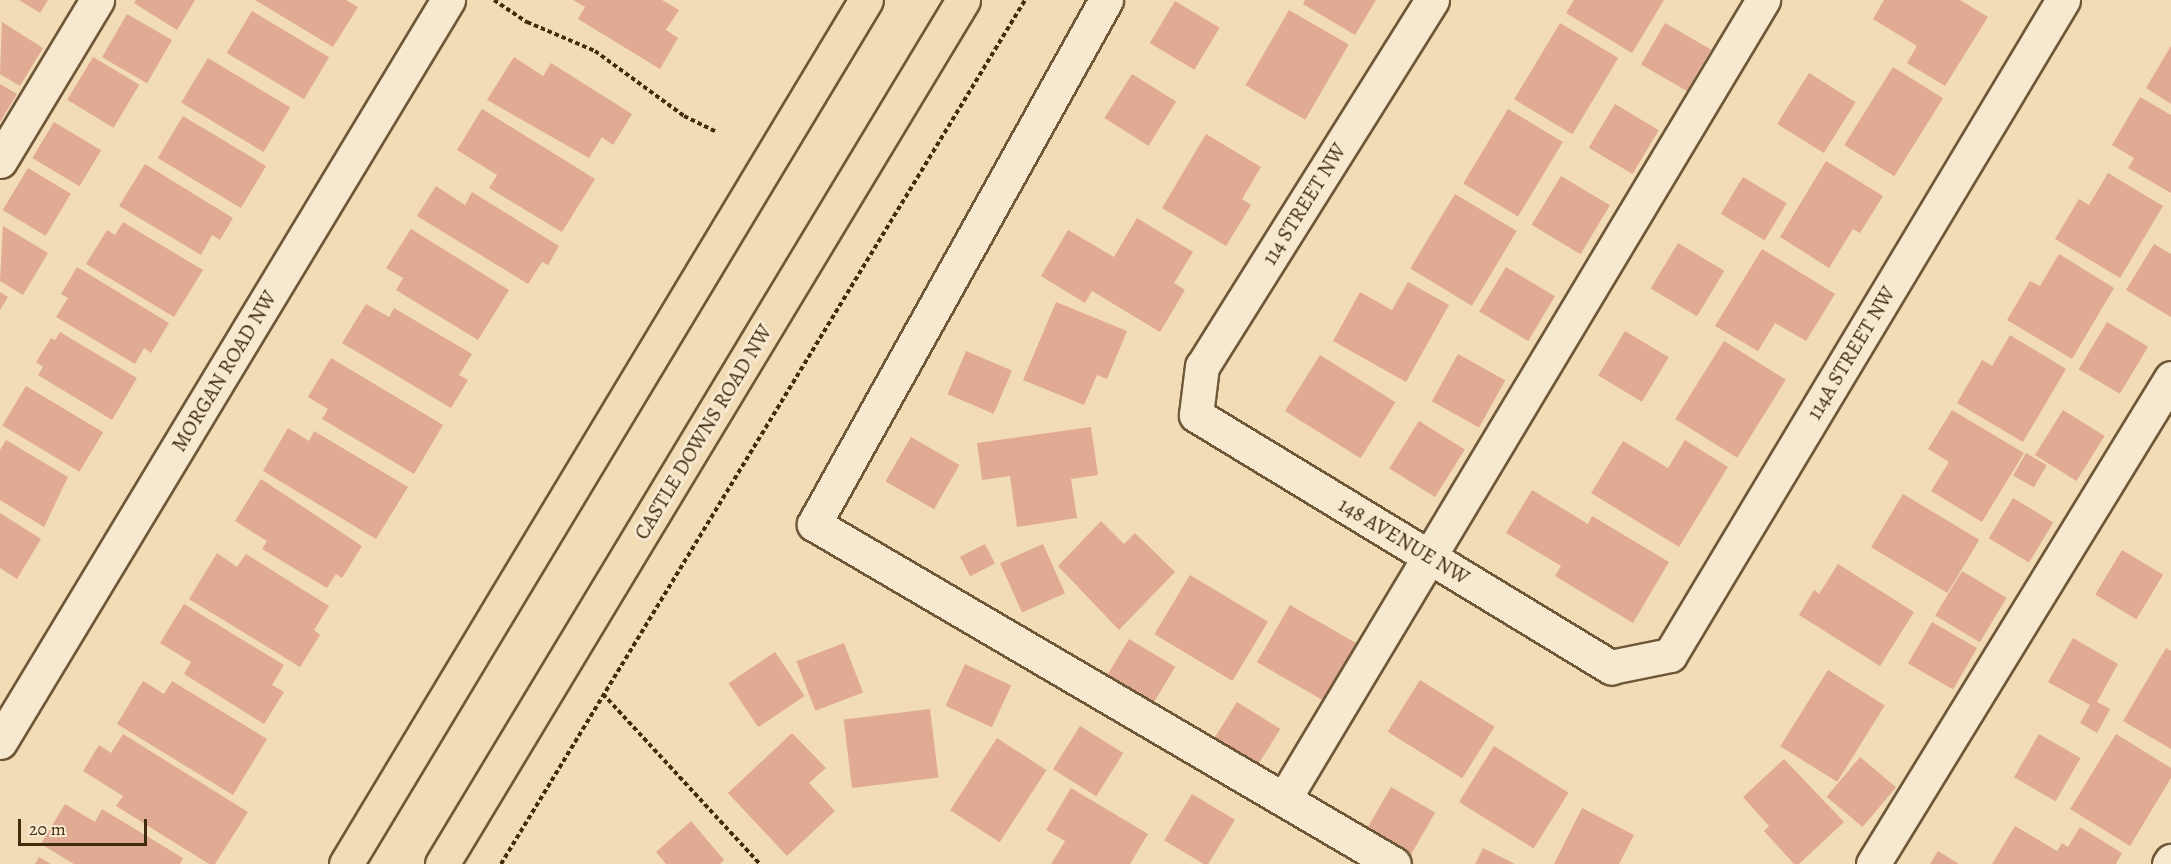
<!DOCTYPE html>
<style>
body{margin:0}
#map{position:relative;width:2171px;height:864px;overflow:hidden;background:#f2dcb6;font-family:Alegreya,serif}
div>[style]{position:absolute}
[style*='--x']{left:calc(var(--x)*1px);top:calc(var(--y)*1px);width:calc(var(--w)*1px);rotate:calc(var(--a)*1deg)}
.building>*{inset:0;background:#e1aa92;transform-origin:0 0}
.path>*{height:4px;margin-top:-2px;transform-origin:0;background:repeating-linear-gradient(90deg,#422c0e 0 4.5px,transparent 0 7.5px)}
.roads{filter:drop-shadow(2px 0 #6e5838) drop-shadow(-2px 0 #6e5838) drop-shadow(0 2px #6e5838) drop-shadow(0 -2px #6e5838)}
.minor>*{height:33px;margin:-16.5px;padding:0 16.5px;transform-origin:16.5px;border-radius:16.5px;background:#f7e8d0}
.major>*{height:33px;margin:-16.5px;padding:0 16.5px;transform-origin:16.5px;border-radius:16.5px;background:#f2dcb6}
span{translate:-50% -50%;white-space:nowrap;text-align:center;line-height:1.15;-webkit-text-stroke:6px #f7e8d0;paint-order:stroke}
.street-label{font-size:21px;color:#422c0e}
.scale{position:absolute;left:18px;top:819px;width:129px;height:27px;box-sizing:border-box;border:3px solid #422c0e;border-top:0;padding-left:8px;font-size:18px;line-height:21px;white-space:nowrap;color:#422c0e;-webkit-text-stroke:4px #f7e8d0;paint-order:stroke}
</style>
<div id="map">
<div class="building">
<div style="clip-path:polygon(19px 0,48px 0,40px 13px)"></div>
<div style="clip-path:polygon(136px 0,195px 0,177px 30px,134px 3px)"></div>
<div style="clip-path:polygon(255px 0,346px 0,358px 7px,333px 47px)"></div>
<div style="clip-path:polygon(573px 0,662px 0,679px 10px,666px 30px,678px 38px,660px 69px,578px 19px,585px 7px)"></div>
<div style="clip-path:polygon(1305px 0,1376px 0,1355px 35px,1303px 4px)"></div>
<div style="clip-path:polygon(1574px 0,1664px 0,1632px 53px,1566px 13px)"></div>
<div style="clip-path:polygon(1884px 0,1960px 0,1988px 17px,1945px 86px,1907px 63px,1917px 46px,1873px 19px)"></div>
<div style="left:1175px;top:1px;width:52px;height:49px;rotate:31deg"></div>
<div style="left:1289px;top:10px;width:69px;height:87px;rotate:30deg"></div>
<div style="left:252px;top:11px;width:90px;height:49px;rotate:31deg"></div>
<div style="left:127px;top:14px;width:52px;height:50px;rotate:30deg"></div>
<div style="clip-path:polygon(2px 22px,43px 48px,20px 86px,0 74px)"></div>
<div style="left:1560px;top:23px;width:68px;height:89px;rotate:31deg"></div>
<div style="left:1665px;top:23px;width:53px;height:48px;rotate:30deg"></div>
<div style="clip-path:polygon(2171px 46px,2171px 104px,2146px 88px)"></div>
<div style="left:93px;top:57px;width:54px;height:50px;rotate:31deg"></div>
<div style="clip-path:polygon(514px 57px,543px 76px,551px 63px,632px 114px,613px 145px,602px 137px,589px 158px,487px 100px)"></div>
<div style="left:208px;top:58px;width:96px;height:52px;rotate:31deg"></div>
<div style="left:1893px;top:67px;width:59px;height:92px;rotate:32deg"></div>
<div style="left:1809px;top:73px;width:55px;height:60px;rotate:32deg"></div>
<div style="left:1132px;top:74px;width:52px;height:52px;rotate:32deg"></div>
<div style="clip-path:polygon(0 84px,17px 94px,0 122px)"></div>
<div style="clip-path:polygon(2140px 97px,2171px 115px,2171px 193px,2128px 168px,2134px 158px,2112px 145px)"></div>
<div style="left:1615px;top:104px;width:51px;height:51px;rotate:31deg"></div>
<div style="clip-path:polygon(482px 109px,595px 179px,562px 232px,489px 188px,497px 175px,457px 150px)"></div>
<div style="left:1508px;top:109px;width:64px;height:87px;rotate:31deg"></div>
<div style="left:183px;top:116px;width:97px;height:49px;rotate:31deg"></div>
<div style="left:54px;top:122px;width:55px;height:42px;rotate:31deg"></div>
<div style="clip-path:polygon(1206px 134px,1261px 167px,1242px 199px,1251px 205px,1226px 246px,1162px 208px)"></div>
<div style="clip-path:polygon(1826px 161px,1883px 196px,1860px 233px,1853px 229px,1829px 268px,1780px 237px)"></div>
<div style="clip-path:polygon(145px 164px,233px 218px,220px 240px,212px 235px,201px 255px,119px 206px)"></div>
<div style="left:28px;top:168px;width:50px;height:49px;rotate:31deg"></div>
<div style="clip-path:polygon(2108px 173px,2163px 206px,2120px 278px,2055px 239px,2079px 199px,2089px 205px)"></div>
<div style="left:1561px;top:176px;width:57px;height:57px;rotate:31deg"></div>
<div style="left:1743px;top:177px;width:51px;height:43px;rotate:31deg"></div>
<div style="clip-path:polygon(436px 186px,465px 205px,472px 192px,559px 246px,548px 265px,542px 262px,528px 284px,417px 216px)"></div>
<div style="left:1455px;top:194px;width:72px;height:87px;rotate:31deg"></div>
<div style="clip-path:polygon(1137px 218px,1193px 252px,1174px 283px,1185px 290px,1160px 332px,1092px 291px,1085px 303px,1041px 276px,1068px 230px,1114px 257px)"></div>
<div style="clip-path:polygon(123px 222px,203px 270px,174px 317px,86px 264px,107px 230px,115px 235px)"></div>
<div style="clip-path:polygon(3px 226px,48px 253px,23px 295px,0 281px)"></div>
<div style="clip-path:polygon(411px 229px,509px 290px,478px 340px,396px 290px,403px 278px,386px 268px)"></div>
<div style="left:1678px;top:243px;width:54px;height:53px;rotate:31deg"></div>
<div style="clip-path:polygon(2154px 244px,2171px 254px,2171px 317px,2126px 290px)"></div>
<div style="clip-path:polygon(1762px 249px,1835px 294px,1806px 341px,1775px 323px,1758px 351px,1715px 326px)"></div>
<div style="clip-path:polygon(2059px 254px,2114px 288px,2072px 359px,2007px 320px,2030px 281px,2040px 286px)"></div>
<div style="clip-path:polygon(77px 267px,169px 323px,151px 353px,144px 348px,135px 364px,56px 317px,68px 298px,61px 294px)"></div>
<div style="left:1506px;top:267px;width:57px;height:52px;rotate:31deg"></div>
<div style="clip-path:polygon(1408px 282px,1449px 305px,1406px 382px,1333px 341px,1360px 292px,1392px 310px)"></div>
<div style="clip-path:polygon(0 292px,8px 297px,0 310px)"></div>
<div style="clip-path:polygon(1056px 302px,1127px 331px,1107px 379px,1097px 375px,1084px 405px,1023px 380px)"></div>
<div style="clip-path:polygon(366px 304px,389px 317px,394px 308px,472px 354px,459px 375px,468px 380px,451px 408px,342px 343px)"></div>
<div style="left:2107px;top:322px;width:48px;height:55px;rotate:31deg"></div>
<div style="left:1625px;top:331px;width:51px;height:52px;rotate:31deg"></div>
<div style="clip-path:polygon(60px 332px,137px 378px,112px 420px,38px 375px,43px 367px,36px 362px,51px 338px,55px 340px)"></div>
<div style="clip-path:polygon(2010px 335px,2066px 369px,2023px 442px,1957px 403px,1982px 360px,1992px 366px)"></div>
<div style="left:1724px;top:341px;width:73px;height:92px;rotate:32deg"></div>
<div style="left:966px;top:351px;width:50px;height:47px;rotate:23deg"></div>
<div style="left:1458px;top:354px;width:54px;height:54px;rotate:29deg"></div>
<div style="left:1320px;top:355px;width:89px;height:66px;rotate:32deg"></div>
<div style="clip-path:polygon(331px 358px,443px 425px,414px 474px,322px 419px,328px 409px,308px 397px)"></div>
<div style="left:26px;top:386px;width:90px;height:46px;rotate:31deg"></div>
<div style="clip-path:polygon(1952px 410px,2024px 453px,1982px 522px,1931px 491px,1949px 462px,1928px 449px)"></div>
<div style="left:2063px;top:410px;width:49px;height:53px;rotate:32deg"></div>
<div style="left:1419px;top:421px;width:54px;height:56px;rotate:32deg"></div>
<div style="clip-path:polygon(1091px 427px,1098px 475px,1071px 479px,1077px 518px,1017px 527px,1010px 476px,982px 480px,977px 443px)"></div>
<div style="clip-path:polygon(288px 428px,309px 441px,314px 431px,408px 487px,376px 539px,263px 471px)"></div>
<div style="left:911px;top:437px;width:56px;height:51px;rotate:30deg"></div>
<div style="clip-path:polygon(6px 440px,68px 477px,44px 527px,0 500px,0 450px)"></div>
<div style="clip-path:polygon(1685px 440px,1728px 467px,1679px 547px,1591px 493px,1623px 441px,1668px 468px)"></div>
<div style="left:2026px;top:453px;width:24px;height:26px;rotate:30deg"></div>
<div style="clip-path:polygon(261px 479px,362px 546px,342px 578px,336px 574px,327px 588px,262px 549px,267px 541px,235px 521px)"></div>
<div style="clip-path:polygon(1532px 490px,1588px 524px,1592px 516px,1669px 562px,1633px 623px,1555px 576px,1561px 566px,1506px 533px)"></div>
<div style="left:1903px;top:494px;width:89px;height:62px;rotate:31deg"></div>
<div style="left:2013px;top:498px;width:47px;height:47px;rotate:31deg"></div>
<div style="clip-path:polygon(0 513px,41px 539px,17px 579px,0 568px)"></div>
<div style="clip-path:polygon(1101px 521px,1124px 544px,1135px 533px,1175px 572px,1119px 630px,1058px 566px)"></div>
<div style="left:985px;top:544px;width:22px;height:28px;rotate:63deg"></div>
<div style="left:1043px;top:544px;width:54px;height:47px;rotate:66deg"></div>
<div style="left:2122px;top:550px;width:48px;height:52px;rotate:31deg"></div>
<div style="clip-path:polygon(217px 553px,237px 567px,246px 554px,329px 606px,314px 630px,320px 635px,300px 667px,189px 599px)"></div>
<div style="clip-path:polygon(1838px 564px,1914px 612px,1880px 666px,1799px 615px,1814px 590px,1819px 594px)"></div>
<div style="left:1962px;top:571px;width:52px;height:52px;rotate:31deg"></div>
<div style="left:1190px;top:575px;width:91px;height:69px;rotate:31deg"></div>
<div style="clip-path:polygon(184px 604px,284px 665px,272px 685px,284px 692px,264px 724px,184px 674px,191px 662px,160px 643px)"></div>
<div style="left:1290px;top:605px;width:87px;height:66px;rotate:30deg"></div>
<div style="left:1932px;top:622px;width:52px;height:48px;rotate:30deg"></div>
<div style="clip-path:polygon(2073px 638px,2118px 664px,2097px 702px,2110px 709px,2097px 733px,2080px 723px,2090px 705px,2048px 682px)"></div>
<div style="left:1129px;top:639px;width:54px;height:49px;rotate:31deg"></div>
<div style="left:844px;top:643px;width:53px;height:51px;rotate:69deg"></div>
<div style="clip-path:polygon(2166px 648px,2171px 651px,2171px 749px,2123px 721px)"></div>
<div style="left:775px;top:652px;width:53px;height:56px;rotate:56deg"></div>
<div style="left:965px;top:664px;width:51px;height:46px;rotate:25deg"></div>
<div style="left:1828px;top:670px;width:67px;height:90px;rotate:32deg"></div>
<div style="left:1420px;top:680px;width:88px;height:61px;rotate:32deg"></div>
<div style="clip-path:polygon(143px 681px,164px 694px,172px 681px,267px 739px,233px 795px,117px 724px)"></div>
<div style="left:1237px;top:702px;width:51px;height:49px;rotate:32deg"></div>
<div style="left:930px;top:709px;width:69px;height:87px;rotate:83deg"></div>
<div style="left:1080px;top:726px;width:51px;height:51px;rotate:32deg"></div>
<div style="clip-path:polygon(792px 733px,826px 768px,809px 783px,835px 811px,787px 856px,728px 793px)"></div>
<div style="clip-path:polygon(123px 734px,248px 812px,215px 864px,209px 864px,116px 806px,123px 796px,83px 771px,99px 745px,111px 753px)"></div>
<div style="left:2039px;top:734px;width:48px;height:50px;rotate:30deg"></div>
<div style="clip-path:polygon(2116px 734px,2171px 768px,2171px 778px,2130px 846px,2070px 809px)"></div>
<div style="left:997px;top:738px;width:59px;height:86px;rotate:33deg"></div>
<div style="left:1494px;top:746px;width:88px;height:66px;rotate:32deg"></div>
<div style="left:1860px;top:757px;width:47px;height:52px;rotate:40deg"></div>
<div style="clip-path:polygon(1784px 759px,1844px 822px,1799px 864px,1794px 864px,1764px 831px,1769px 826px,1743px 797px)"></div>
<div style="left:1391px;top:787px;width:51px;height:55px;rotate:30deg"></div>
<div style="clip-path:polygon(1071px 788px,1148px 834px,1130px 864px,1051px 864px,1065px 841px,1046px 830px)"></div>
<div style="left:1192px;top:794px;width:50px;height:54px;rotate:31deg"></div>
<div style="clip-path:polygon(65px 804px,95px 822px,102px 809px,183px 858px,180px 864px,74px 864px,41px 844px)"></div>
<div style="clip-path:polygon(1582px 808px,1634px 835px,1619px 864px,1554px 864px)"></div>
<div style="clip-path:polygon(691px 821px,724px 860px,720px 864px,666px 864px,656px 852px)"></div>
<div style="clip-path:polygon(2015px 826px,2057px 851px,2062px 843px,2068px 847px,2080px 827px,2122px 853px,2116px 864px,1992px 864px)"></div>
<div style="clip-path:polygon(1483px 848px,1515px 864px,1475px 864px)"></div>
<div style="clip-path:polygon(1938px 851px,1959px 864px,1930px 864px)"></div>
<div style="clip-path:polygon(39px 857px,51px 864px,35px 864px)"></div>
</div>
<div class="path">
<div style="--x:494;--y:0;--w:40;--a:34"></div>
<div style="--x:527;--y:22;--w:74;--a:23.1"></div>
<div style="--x:595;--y:51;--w:110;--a:36.1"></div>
<div style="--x:684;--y:116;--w:37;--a:26"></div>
<div style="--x:603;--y:694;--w:231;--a:47.3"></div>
<div style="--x:501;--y:864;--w:1010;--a:-58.76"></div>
</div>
<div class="roads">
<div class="minor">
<div style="--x:1106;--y:0;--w:600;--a:119.13"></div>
<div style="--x:814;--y:524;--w:672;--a:30.38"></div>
<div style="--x:1432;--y:0;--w:432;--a:122.1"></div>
<div style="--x:1202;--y:366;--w:49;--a:97"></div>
<div style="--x:1196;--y:415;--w:486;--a:31.3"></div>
<div style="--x:1611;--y:667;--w:60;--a:-11.5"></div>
<div style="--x:1670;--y:655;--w:764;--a:-59.04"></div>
<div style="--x:0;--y:161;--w:188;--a:-58.9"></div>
<div style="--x:0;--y:742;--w:867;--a:-58.88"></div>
<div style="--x:1284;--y:799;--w:932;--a:-59.06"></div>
<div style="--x:1873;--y:864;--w:570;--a:-58.48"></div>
<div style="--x:2169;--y:864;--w:4;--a:-56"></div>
</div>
<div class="major">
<div style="--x:346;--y:864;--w:1008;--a:-58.96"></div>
<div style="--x:442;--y:864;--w:1009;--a:-58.91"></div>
</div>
</div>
<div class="street-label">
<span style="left:1304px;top:204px;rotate:-58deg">114 STREET NW</span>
<span style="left:1851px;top:353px;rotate:-59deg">114A STREET NW</span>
<span style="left:224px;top:371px;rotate:-59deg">MORGAN ROAD NW</span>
<span style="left:703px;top:432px;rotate:-59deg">CASTLE DOWNS ROAD NW</span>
<span style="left:1404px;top:541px;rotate:31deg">148 AVENUE NW</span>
</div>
<div class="scale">20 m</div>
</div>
